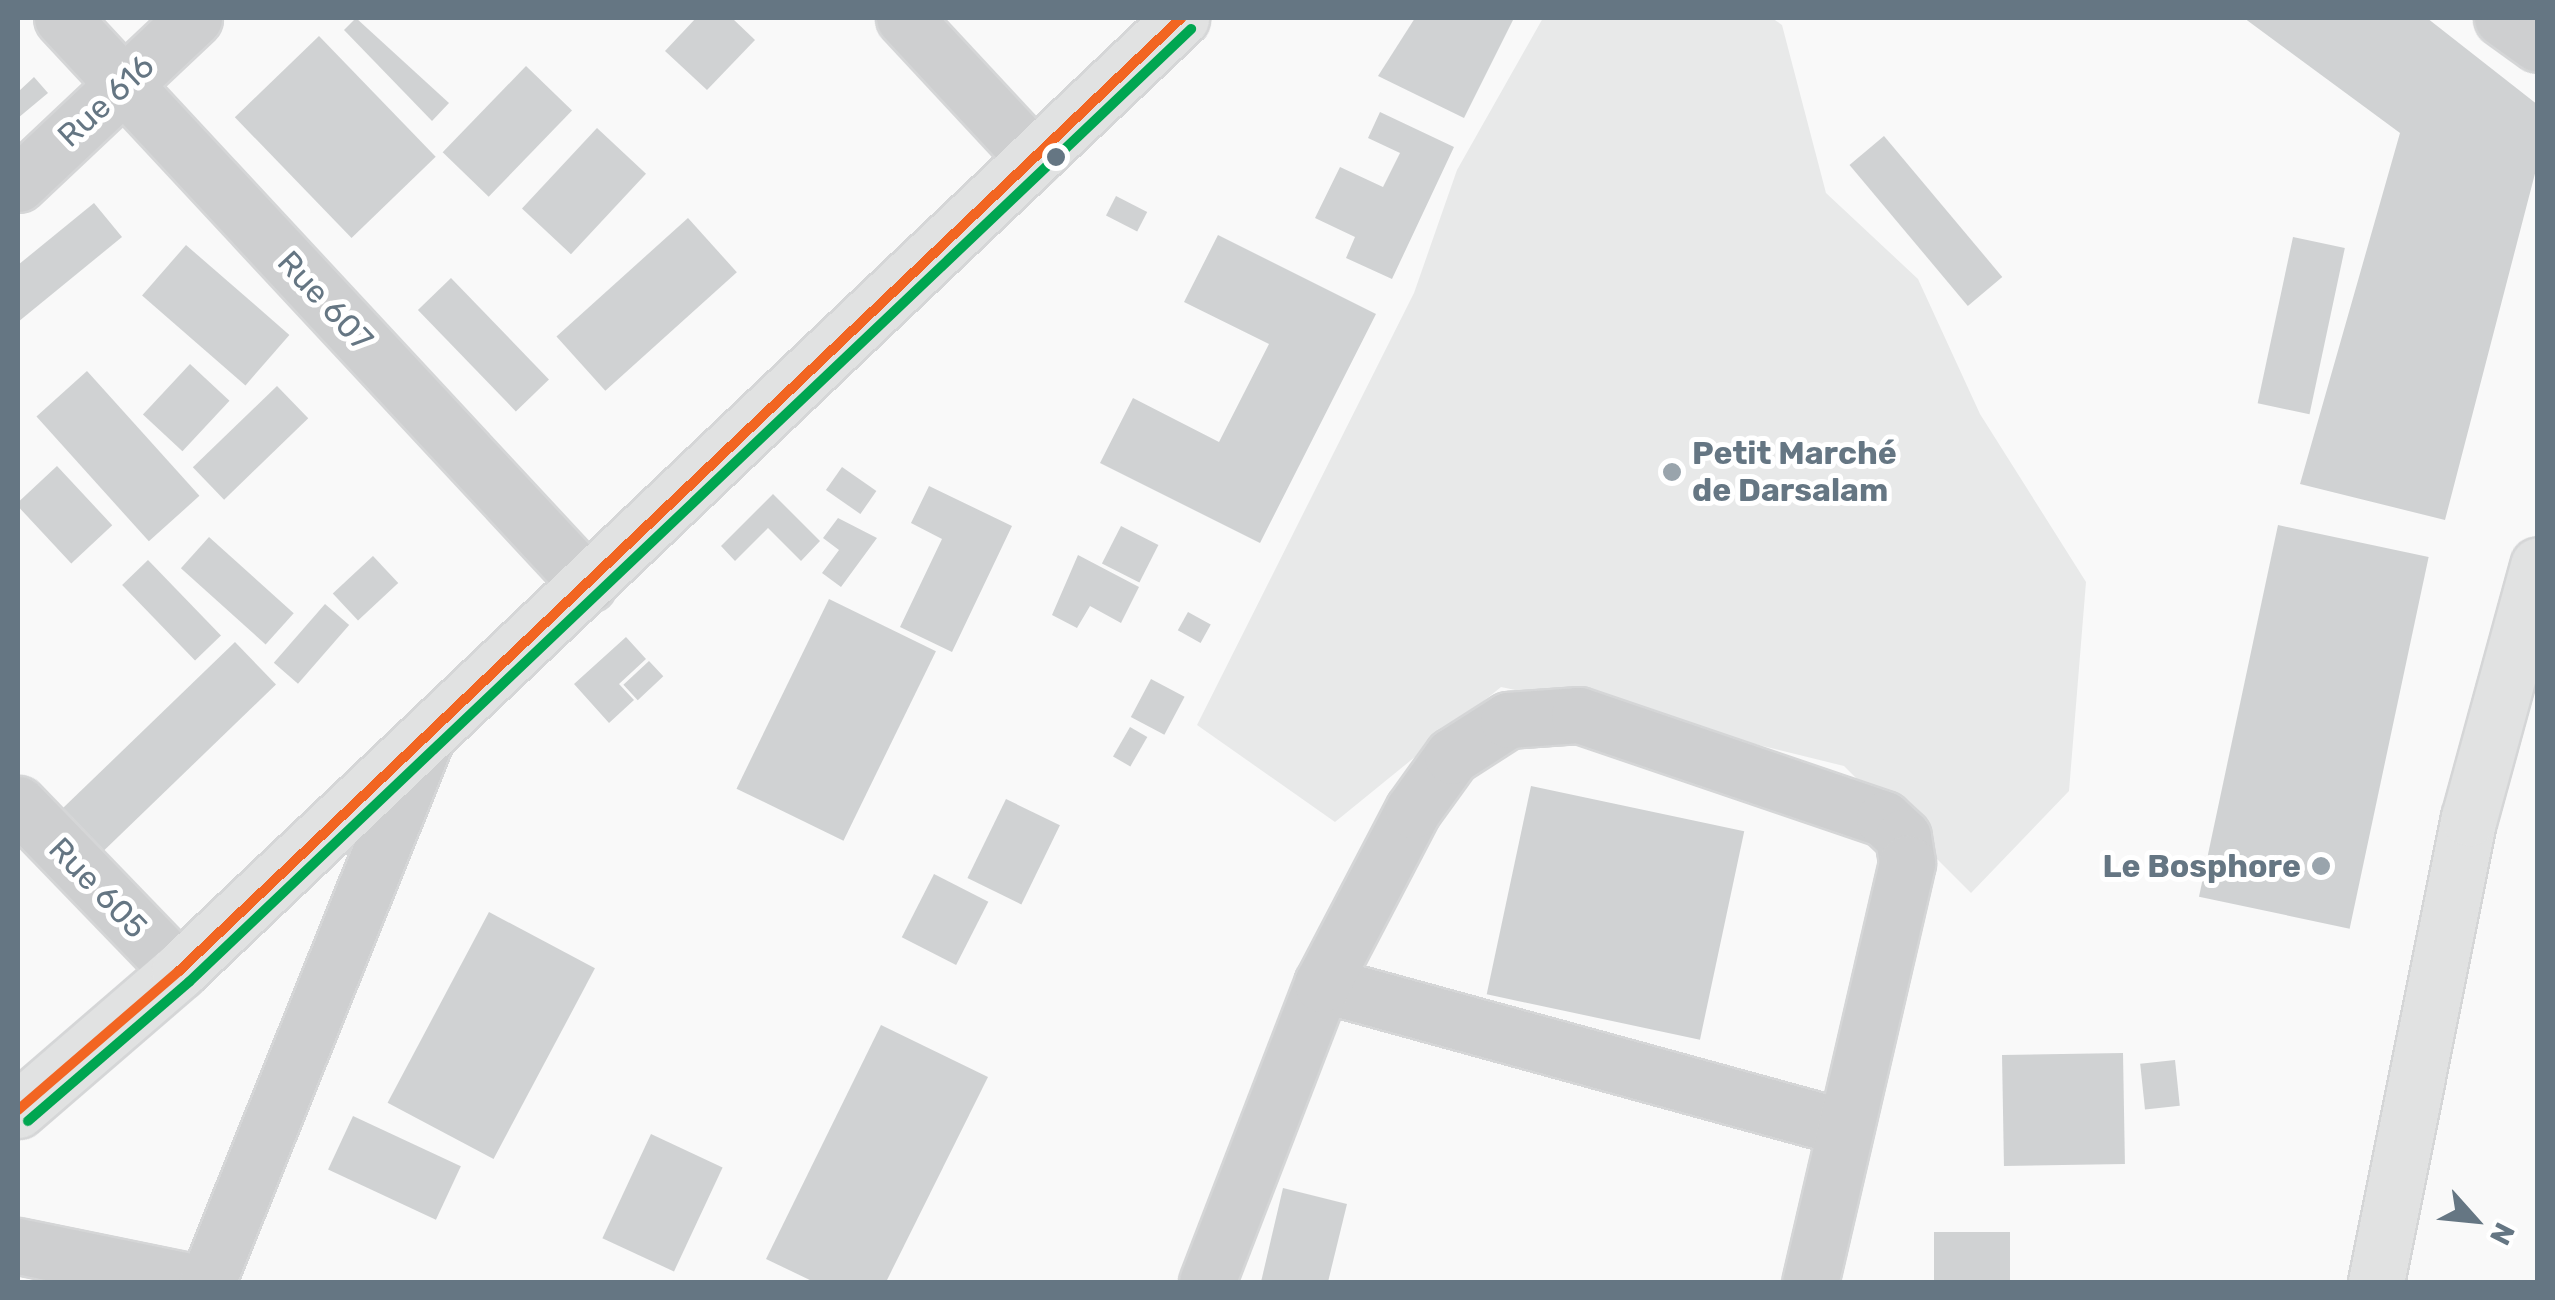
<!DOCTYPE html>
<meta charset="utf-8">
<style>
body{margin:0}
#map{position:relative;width:2555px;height:1300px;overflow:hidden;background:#f9f9f9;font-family:Rubik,sans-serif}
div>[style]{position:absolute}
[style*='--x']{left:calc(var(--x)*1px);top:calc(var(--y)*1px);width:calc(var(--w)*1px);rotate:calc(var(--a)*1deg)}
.built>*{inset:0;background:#e8e9e9}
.building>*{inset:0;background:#d0d2d3;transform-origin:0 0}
.roads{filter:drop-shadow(2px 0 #d5d6d7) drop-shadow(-2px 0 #d5d6d7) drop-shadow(0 2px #d5d6d7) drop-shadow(0 -2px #d5d6d7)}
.street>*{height:55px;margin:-27.5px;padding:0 27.5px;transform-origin:27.5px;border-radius:27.5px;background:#cecfd0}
.secondary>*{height:55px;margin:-27.5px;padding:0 27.5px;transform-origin:27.5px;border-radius:27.5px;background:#e1e2e2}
.highway>*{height:55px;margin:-27.5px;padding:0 27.5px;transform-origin:27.5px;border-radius:27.5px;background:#e1e2e2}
.bus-1>*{height:10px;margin:-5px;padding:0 5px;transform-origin:5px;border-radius:5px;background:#f26522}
.bus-2>*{height:10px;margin:-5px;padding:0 5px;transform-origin:5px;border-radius:5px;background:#00a651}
.dots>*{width:28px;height:28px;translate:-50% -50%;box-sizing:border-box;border:5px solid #fff;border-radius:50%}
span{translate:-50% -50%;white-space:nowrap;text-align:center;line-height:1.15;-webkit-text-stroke:10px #fff;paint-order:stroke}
.street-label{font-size:32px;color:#657683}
.poi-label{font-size:32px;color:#657683;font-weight:700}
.left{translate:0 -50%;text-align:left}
.right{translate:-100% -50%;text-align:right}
.frame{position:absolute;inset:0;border:20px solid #657683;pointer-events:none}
.north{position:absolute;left:2425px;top:1170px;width:100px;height:100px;-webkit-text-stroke:8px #fff;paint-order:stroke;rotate:117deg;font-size:28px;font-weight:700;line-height:40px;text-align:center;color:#657683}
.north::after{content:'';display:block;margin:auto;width:35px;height:45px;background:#657683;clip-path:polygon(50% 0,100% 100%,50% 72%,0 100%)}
</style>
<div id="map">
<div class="built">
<div style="clip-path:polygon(1543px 18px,1772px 18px,1782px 25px,1826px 193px,1918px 279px,1980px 414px,2086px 582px,2069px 791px,1971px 893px,1844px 766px,1669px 723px,1501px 687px,1335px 822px,1197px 725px,1414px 293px,1457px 170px)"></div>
</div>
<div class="building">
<div style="clip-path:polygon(356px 18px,449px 103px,432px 121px,344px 30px)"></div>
<div style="clip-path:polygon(696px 18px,732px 18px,755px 40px,707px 90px,665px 51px)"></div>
<div style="clip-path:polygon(1415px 18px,1514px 18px,1464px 118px,1378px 76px)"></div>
<div style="clip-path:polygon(2244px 18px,2427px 18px,2538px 105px,2538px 162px,2445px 520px,2300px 484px,2400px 133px)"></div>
<div style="left:319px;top:36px;width:168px;height:117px;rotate:46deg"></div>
<div style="left:526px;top:66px;width:64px;height:120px;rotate:44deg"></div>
<div style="clip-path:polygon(34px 77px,48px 93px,18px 118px,18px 92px)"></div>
<div style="clip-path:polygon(1380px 112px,1454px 147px,1392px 279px,1346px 258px,1355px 237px,1315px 218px,1340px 167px,1383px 187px,1400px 153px,1368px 138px)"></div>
<div style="left:597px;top:128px;width:67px;height:110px;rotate:43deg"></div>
<div style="left:1884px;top:136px;width:184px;height:45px;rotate:50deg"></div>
<div style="left:1116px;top:196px;width:35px;height:22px;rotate:27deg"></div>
<div style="clip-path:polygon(94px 203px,122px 237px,18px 322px,18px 265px)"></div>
<div style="left:688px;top:218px;width:73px;height:177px;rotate:48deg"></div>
<div style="clip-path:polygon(1218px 235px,1376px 314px,1260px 543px,1100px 463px,1133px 398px,1219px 442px,1269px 344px,1184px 302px)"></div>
<div style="left:2293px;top:237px;width:53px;height:170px;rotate:12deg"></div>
<div style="left:186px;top:245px;width:137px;height:67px;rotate:41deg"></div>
<div style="left:451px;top:278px;width:141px;height:46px;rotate:46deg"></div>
<div style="left:190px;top:364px;width:54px;height:69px;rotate:43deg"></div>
<div style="left:87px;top:371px;width:168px;height:68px;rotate:48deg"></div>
<div style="left:277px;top:386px;width:45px;height:117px;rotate:46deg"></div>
<div style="left:57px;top:466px;width:81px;height:56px;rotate:47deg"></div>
<div style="left:842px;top:467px;width:42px;height:28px;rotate:35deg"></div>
<div style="clip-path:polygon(929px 486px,1012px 526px,952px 652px,900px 627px,942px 539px,911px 523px)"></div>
<div style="clip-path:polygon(773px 494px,820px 541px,801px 561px,768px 528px,735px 561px,721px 546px)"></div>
<div style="clip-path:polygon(838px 518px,877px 538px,841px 587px,822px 573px,839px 550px,823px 538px)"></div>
<div style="left:2278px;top:525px;width:154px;height:380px;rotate:12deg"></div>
<div style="left:1121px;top:526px;width:42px;height:42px;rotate:27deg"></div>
<div style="left:209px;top:537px;width:114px;height:42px;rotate:42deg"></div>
<div style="clip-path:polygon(1078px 555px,1139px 587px,1121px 623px,1090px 606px,1077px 628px,1052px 615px)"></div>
<div style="left:373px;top:556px;width:37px;height:55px;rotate:47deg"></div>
<div style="left:148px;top:560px;width:105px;height:36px;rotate:46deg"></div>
<div style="left:829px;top:599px;width:119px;height:211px;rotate:26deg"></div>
<div style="left:325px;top:604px;width:32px;height:78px;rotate:41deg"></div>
<div style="left:1188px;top:612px;width:26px;height:21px;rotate:29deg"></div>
<div style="clip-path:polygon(626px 637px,646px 659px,619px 684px,634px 700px,609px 723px,574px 684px)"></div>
<div style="left:235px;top:642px;width:59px;height:242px;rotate:46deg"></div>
<div style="left:649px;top:661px;width:21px;height:35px;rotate:47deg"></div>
<div style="left:1151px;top:679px;width:38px;height:43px;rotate:28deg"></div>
<div style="left:1130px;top:727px;width:20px;height:34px;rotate:30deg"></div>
<div style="left:1531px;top:786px;width:218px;height:213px;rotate:12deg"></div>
<div style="left:1006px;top:799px;width:60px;height:88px;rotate:26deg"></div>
<div style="left:934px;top:874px;width:61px;height:71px;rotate:27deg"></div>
<div style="left:489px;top:912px;width:120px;height:216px;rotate:28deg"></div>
<div style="clip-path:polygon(881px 1025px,988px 1077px,886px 1282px,814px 1282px,766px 1259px)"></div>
<div style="left:2123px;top:1053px;width:111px;height:121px;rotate:89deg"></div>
<div style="left:2175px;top:1060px;width:46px;height:35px;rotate:84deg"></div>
<div style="left:353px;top:1116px;width:119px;height:59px;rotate:25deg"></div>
<div style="left:651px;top:1134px;width:79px;height:115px;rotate:25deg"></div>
<div style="clip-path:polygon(1283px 1188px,1347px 1204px,1328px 1282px,1261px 1282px)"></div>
<div style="left:2010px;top:1232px;width:50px;height:76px;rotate:90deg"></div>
</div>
<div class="roads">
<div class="street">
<div style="--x:62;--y:18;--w:773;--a:47.1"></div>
<div style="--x:904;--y:18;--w:191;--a:47.1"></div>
<div style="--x:2502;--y:18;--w:44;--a:35.8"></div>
<div style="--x:18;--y:184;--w:242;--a:-43.3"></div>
<div style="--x:18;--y:804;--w:232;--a:46"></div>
<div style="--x:1322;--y:984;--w:543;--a:15.37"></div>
<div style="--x:18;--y:1246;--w:179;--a:11.6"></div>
<div style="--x:207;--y:1282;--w:586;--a:-68.07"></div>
<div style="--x:1207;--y:1282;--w:319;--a:-68.9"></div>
<div style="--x:1322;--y:984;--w:196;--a:-62.4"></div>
<div style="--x:1413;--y:810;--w:67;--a:-54.2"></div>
<div style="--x:1452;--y:756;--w:67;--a:-32.7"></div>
<div style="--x:1508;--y:720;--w:71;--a:-4"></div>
<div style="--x:1579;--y:715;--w:322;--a:18.8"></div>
<div style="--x:1884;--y:819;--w:26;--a:43"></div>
<div style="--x:1903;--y:837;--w:26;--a:81"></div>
<div style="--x:1907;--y:863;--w:430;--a:103"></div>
</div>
<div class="secondary">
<div style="--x:18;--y:1110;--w:213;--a:-40.8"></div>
<div style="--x:179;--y:971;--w:1383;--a:-43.56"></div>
</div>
<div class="highway">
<div style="--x:2376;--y:1282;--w:473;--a:-78.7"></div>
<div style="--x:2469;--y:818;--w:262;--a:-74.7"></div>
</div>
</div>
<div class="bus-1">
<div style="--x:18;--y:1110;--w:213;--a:-40.8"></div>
<div style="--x:179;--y:971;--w:1383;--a:-43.56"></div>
</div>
<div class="bus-2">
<div style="--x:28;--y:1121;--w:213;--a:-40.8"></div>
<div style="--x:189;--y:982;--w:1383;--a:-43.56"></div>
</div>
<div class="dots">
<div style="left:1056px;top:157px;background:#657683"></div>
<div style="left:1672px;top:472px;background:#99a4ac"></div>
<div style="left:2321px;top:866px;background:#99a4ac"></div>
</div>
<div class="street-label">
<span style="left:106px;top:101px;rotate:-43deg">Rue 616</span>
<span style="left:325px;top:301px;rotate:47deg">Rue 607</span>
<span style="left:98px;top:888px;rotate:46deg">Rue 605</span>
</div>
<div class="poi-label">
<span class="left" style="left:1692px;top:472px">Petit Marché<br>de Darsalam</span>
<span class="right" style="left:2301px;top:866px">Le Bosphore</span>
</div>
<div class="frame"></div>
<div class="north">N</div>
</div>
